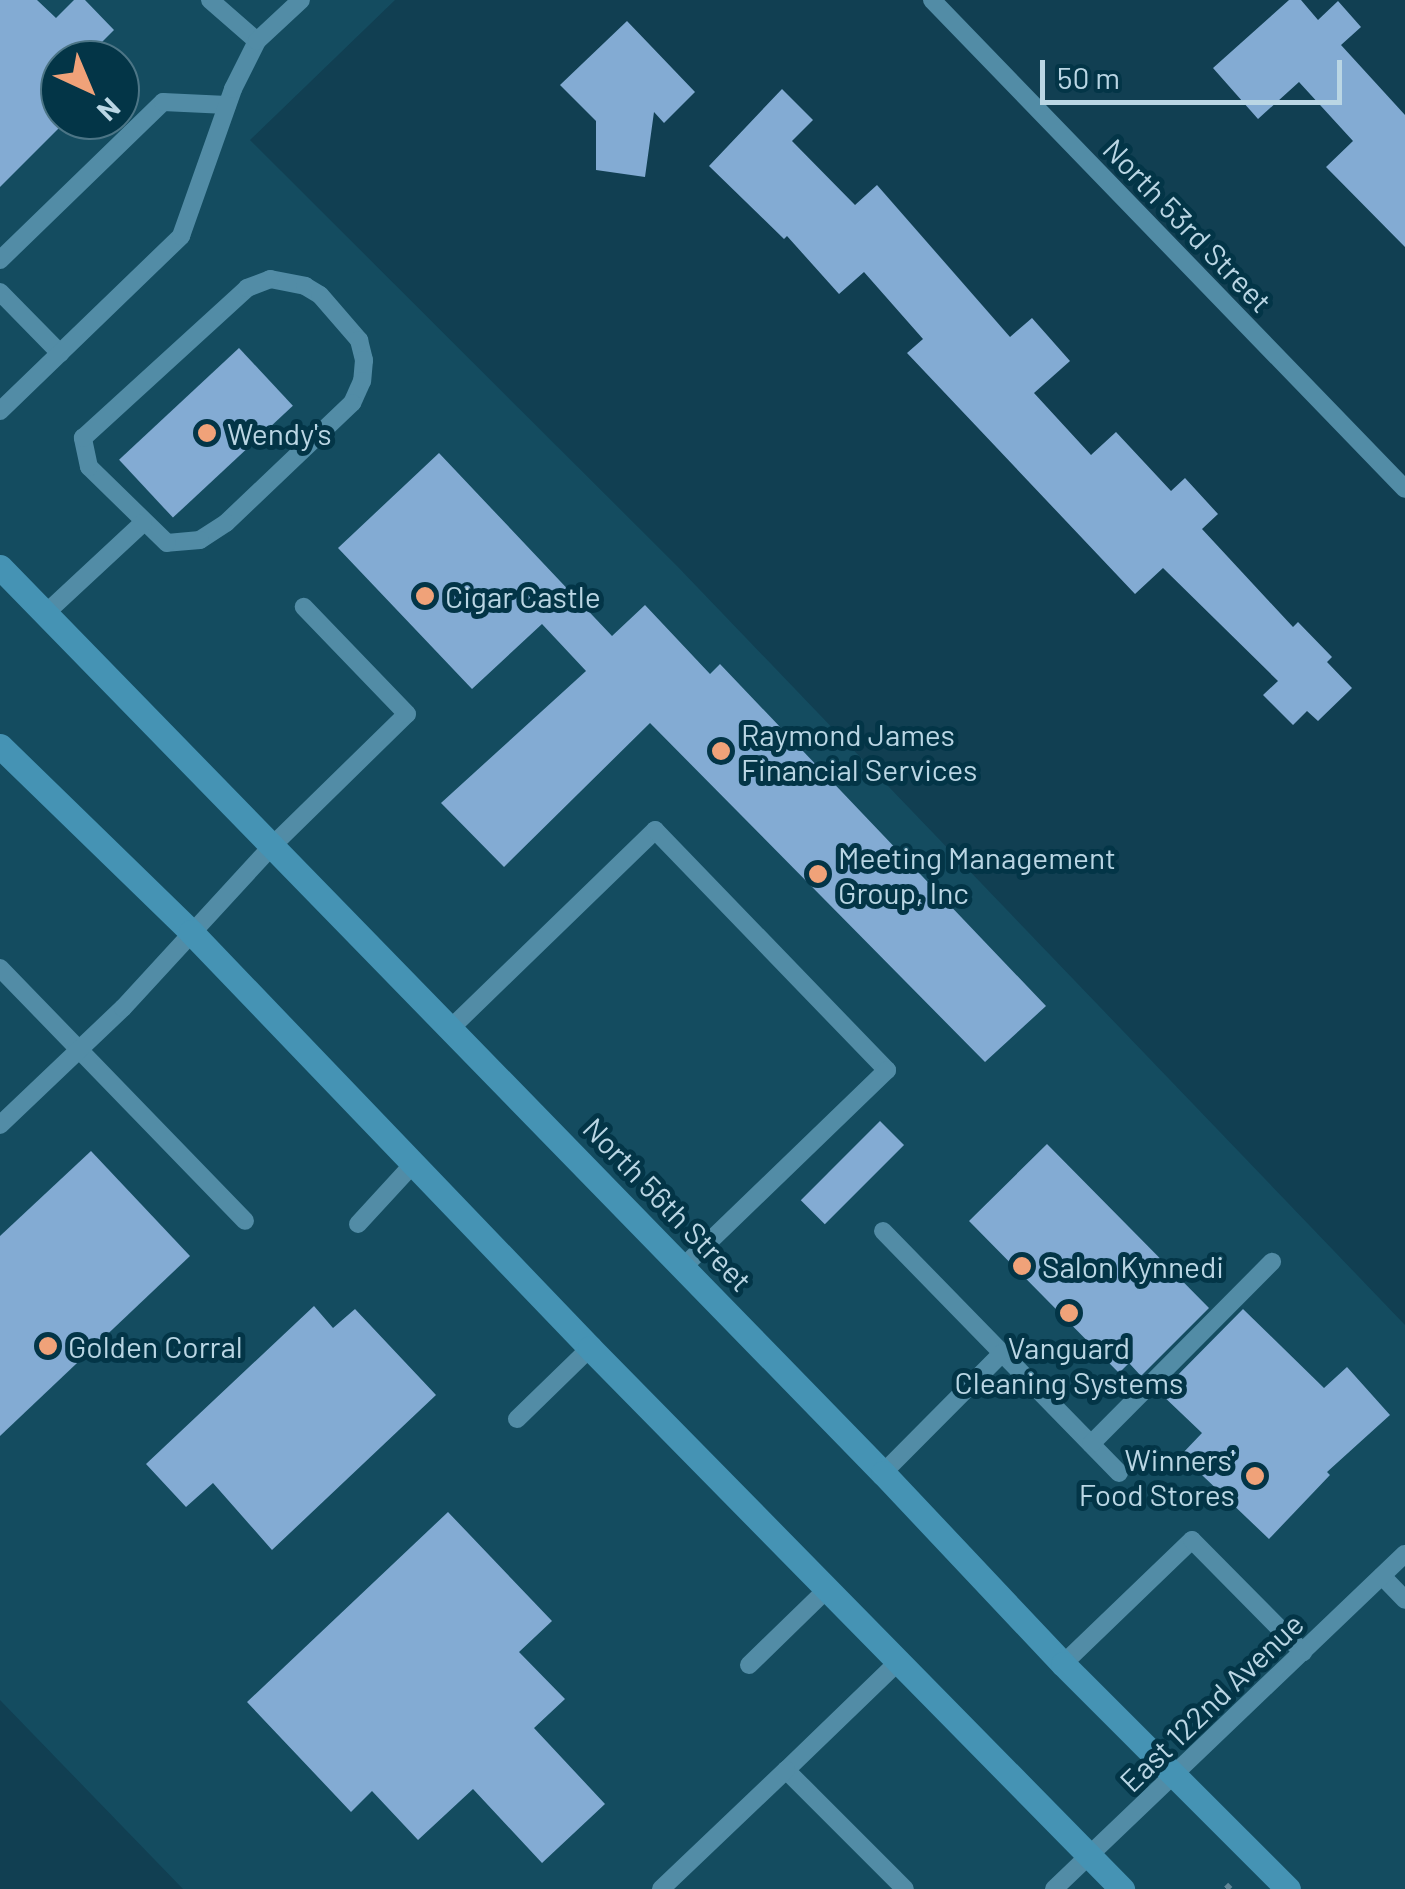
<!DOCTYPE html>
<style>
body{margin:0}
#map{position:relative;width:1405px;height:1889px;overflow:hidden;background:#113f52;font-family:Barlow,sans-serif}
div>[style]{position:absolute}
[style*='--x']{left:calc(var(--x)*1px);top:calc(var(--y)*1px);width:calc(var(--w)*1px);rotate:calc(var(--a)*1deg)}
.built>*{inset:0;background:#144c60}
.building>*{inset:0;background:#83abd3;transform-origin:0 0}
.path>*{height:6px;margin-top:-3px;transform-origin:0;background:repeating-linear-gradient(90deg,#618697 0 10px,transparent 0 15px)}
.minor>*{height:18px;margin:-9px;padding:0 9px;transform-origin:9px;border-radius:9px;background:#528ca6}
.major>*{height:25px;margin:-12.5px;padding:0 12.5px;transform-origin:12.5px;border-radius:12.5px;background:#4593b4}
.dots>*{width:28px;height:28px;translate:-50% -50%;box-sizing:border-box;border:5px solid #033547;border-radius:50%}
span{translate:-50% -50%;white-space:nowrap;text-align:center;line-height:1.15;-webkit-text-stroke:10px #033547;paint-order:stroke}
.street-label{font-size:30px;color:#bad6e4}
.poi-label{font-size:30px;color:#bad6e4}
.left{translate:0 -50%;text-align:left}
.right{translate:-100% -50%;text-align:right}
.north{position:absolute;left:40px;top:40px;width:100px;height:100px;box-sizing:border-box;background:#033547;border:2px solid #4c7586;border-radius:50%;rotate:136deg;font-size:28px;font-weight:700;line-height:40px;text-align:center;color:#bad6e4}
.north::after{content:'';display:block;margin:auto;width:35px;height:45px;background:#f0a279;clip-path:polygon(50% 0,100% 100%,50% 72%,0 100%)}
.scale{position:absolute;left:1040px;top:60px;width:302px;height:45px;box-sizing:border-box;border:5px solid #bad6e4;border-top:0;padding-left:12px;font-size:30px;line-height:35px;white-space:nowrap;color:#bad6e4;-webkit-text-stroke:8px #033547;paint-order:stroke}
</style>
<div id="map">
<div class="built">
<div style="clip-path:polygon(evenodd,0 0,395px 0,250px 140px,677px 566px,1405px 1325px,1405px 1889px,183px 1889px,0 1700px,0 0,60px 60px,120px 60px,120px 120px,60px 120px,60px 60px)"></div>
</div>
<div class="building">
<div style="clip-path:polygon(0 0,37px 0,56px 18px,74px 0,85px 0,114px 30px,91px 53px,98px 60px,60px 60px,60px 120px,67px 120px,0 187px)"></div>
<div style="clip-path:polygon(1289px 0,1301px 0,1318px 20px,1338px 1px,1361px 27px,1341px 45px,1405px 115px,1405px 247px,1326px 167px,1353px 141px,1299px 82px,1258px 119px,1213px 68px)"></div>
<div style="clip-path:polygon(627px 21px,695px 92px,664px 123px,654px 112px,645px 177px,596px 170px,596px 121px,560px 85px)"></div>
<div style="clip-path:polygon(782px 89px,813px 120px,792px 141px,855px 205px,877px 185px,1010px 337px,1032px 318px,1070px 361px,1034px 393px,1091px 455px,1116px 432px,1171px 491px,1185px 478px,1218px 514px,1202px 529px,1293px 627px,1298px 622px,1332px 657px,1327px 662px,1352px 688px,1318px 721px,1307px 711px,1293px 725px,1263px 695px,1278px 681px,1163px 568px,1135px 594px,907px 353px,923px 339px,864px 272px,839px 294px,787px 236px,784px 239px,709px 166px)"></div>
<div style="left:239px;top:348px;width:79px;height:164px;rotate:47deg"></div>
<div style="clip-path:polygon(439px 453px,612px 636px,645px 605px,710px 674px,720px 664px,1046px 1006px,985px 1062px,650px 723px,504px 867px,441px 803px,586px 671px,542px 624px,472px 689px,338px 548px)"></div>
<div style="left:880px;top:1121px;width:34px;height:112px;rotate:45deg"></div>
<div style="clip-path:polygon(1047px 1144px,1209px 1308px,1141px 1376px,1129px 1363px,1119px 1373px,969px 1221px)"></div>
<div style="clip-path:polygon(91px 1151px,190px 1256px,0 1436px,0 1236px)"></div>
<div style="clip-path:polygon(314px 1306px,333px 1328px,355px 1309px,436px 1395px,272px 1550px,213px 1483px,186px 1507px,146px 1464px)"></div>
<div style="clip-path:polygon(1243px 1309px,1324px 1388px,1347px 1367px,1390px 1415px,1327px 1472px,1330px 1475px,1269px 1539px,1181px 1455px,1202px 1433px,1160px 1393px)"></div>
<div style="clip-path:polygon(448px 1512px,552px 1621px,519px 1652px,565px 1699px,534px 1728px,605px 1804px,542px 1863px,473px 1789px,418px 1840px,372px 1791px,351px 1812px,247px 1702px)"></div>
</div>
<div class="path">
<div style="--x:1226;--y:1889;--w:6;--a:-45"></div>
</div>
<div class="minor">
<div style="--x:210;--y:0;--w:62;--a:41.1"></div>
<div style="--x:932;--y:0;--w:680;--a:45.95"></div>
<div style="--x:0;--y:260;--w:227;--a:-44.1"></div>
<div style="--x:163;--y:102;--w:64;--a:2.7"></div>
<div style="--x:270;--y:279;--w:36;--a:11"></div>
<div style="--x:305;--y:286;--w:17;--a:31"></div>
<div style="--x:320;--y:295;--w:60;--a:49.1"></div>
<div style="--x:359;--y:340;--w:21;--a:76"></div>
<div style="--x:364;--y:360;--w:21;--a:95"></div>
<div style="--x:362;--y:381;--w:24;--a:114"></div>
<div style="--x:352;--y:403;--w:174;--a:136.4"></div>
<div style="--x:226;--y:523;--w:31;--a:147"></div>
<div style="--x:200;--y:540;--w:33;--a:175"></div>
<div style="--x:167;--y:543;--w:109;--a:-135.7"></div>
<div style="--x:89;--y:467;--w:30;--a:-102"></div>
<div style="--x:83;--y:438;--w:222;--a:-42.4"></div>
<div style="--x:247;--y:288;--w:25;--a:-21"></div>
<div style="--x:0;--y:292;--w:86;--a:45.5"></div>
<div style="--x:0;--y:411;--w:252;--a:-44"></div>
<div style="--x:181;--y:236;--w:156;--a:-70.5"></div>
<div style="--x:233;--y:89;--w:54;--a:-63.4"></div>
<div style="--x:257;--y:41;--w:60;--a:-43"></div>
<div style="--x:46;--y:613;--w:132;--a:-42.9"></div>
<div style="--x:0;--y:968;--w:352;--a:45.9"></div>
<div style="--x:452;--y:1027;--w:283;--a:-44.1"></div>
<div style="--x:655;--y:830;--w:334;--a:46"></div>
<div style="--x:887;--y:1070;--w:284;--a:136"></div>
<div style="--x:0;--y:1125;--w:170;--a:-43.6"></div>
<div style="--x:123;--y:1008;--w:219;--a:-47.4"></div>
<div style="--x:271;--y:847;--w:190;--a:-44.4"></div>
<div style="--x:407;--y:714;--w:149;--a:-133.9"></div>
<div style="--x:358;--y:1224;--w:83;--a:-47.4"></div>
<div style="--x:883;--y:1231;--w:338;--a:45.7"></div>
<div style="--x:517;--y:1419;--w:102;--a:-44.2"></div>
<div style="--x:1091;--y:1444;--w:257;--a:-45.2"></div>
<div style="--x:883;--y:1473;--w:169;--a:-45.2"></div>
<div style="--x:1382;--y:1576;--w:33;--a:46"></div>
<div style="--x:898;--y:1662;--w:156;--a:136"></div>
<div style="--x:786;--y:1770;--w:168;--a:45"></div>
<div style="--x:1063;--y:1664;--w:179;--a:-43.9"></div>
<div style="--x:1192;--y:1540;--w:158;--a:45.3"></div>
<div style="--x:749;--y:1665;--w:107;--a:-44.2"></div>
<div style="--x:661;--y:1889;--w:173;--a:-43.6"></div>
<div style="--x:1054;--y:1889;--w:485;--a:-43.7"></div>
</div>
<div class="major">
<div style="--x:0;--y:567;--w:1265;--a:45.74"></div>
<div style="--x:883;--y:1473;--w:262;--a:46.7"></div>
<div style="--x:1063;--y:1664;--w:318;--a:45"></div>
<div style="--x:0;--y:746;--w:267;--a:44.2"></div>
<div style="--x:191;--y:932;--w:576;--a:46.19"></div>
<div style="--x:590;--y:1348;--w:759;--a:45.48"></div>
</div>
<div class="dots">
<div style="left:207px;top:433px;background:#f0a279"></div>
<div style="left:425px;top:596px;background:#f0a279"></div>
<div style="left:721px;top:751px;background:#f0a279"></div>
<div style="left:818px;top:874px;background:#f0a279"></div>
<div style="left:1022px;top:1266px;background:#f0a279"></div>
<div style="left:1069px;top:1313px;background:#f0a279"></div>
<div style="left:48px;top:1346px;background:#f0a279"></div>
<div style="left:1255px;top:1476px;background:#f0a279"></div>
</div>
<div class="street-label">
<span style="left:1188px;top:225px;rotate:46deg">North 53rd Street</span>
<span style="left:668px;top:1204px;rotate:46deg">North 56th Street</span>
<span style="left:1211px;top:1702px;rotate:-44deg">East 122nd Avenue</span>
</div>
<div class="poi-label">
<span class="left" style="left:227px;top:433px">Wendy's</span>
<span class="left" style="left:445px;top:596px">Cigar Castle</span>
<span class="left" style="left:741px;top:751px">Raymond James<br>Financial Services</span>
<span class="left" style="left:838px;top:874px">Meeting Management<br>Group, Inc</span>
<span class="left" style="left:1042px;top:1266px">Salon Kynnedi</span>
<span class="left" style="left:68px;top:1346px">Golden Corral</span>
<span style="left:1069px;top:1364px">Vanguard<br>Cleaning Systems</span>
<span class="right" style="left:1235px;top:1476px">Winners'<br>Food Stores</span>
</div>
<div class="north">N</div>
<div class="scale">50 m</div>
</div>
